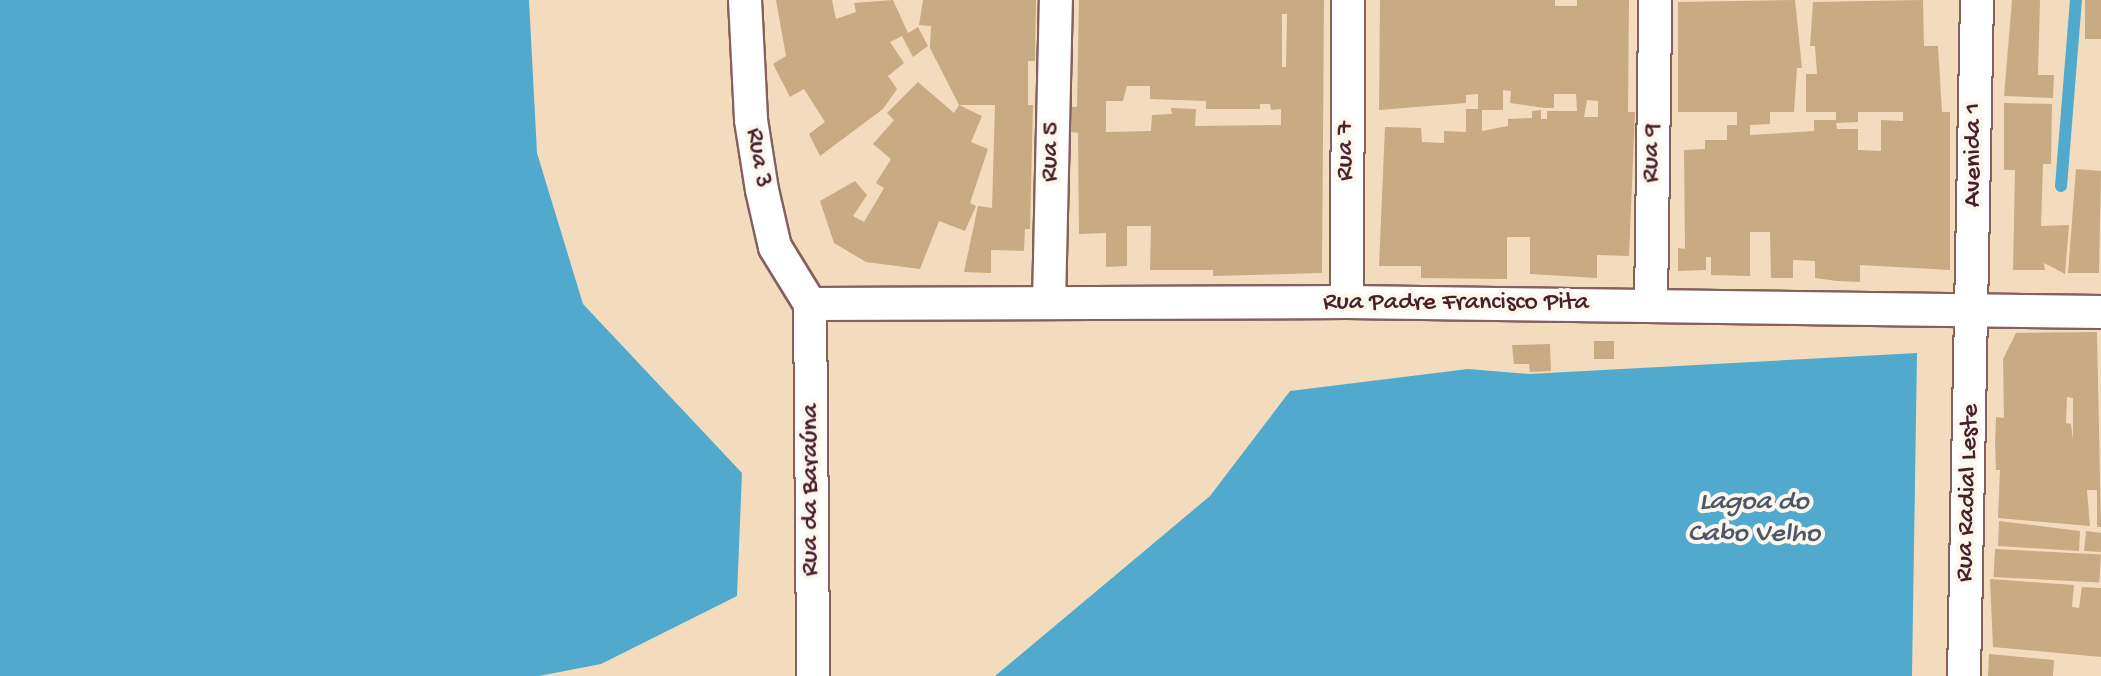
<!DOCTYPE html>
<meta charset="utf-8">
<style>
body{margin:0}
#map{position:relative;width:2101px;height:676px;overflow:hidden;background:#f3dcbd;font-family:"Gochi Hand",sans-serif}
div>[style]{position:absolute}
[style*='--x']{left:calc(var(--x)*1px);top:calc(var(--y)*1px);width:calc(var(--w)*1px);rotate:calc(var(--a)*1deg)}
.water>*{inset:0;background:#51aace}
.stream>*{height:12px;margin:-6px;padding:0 6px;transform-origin:6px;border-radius:6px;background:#51aace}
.building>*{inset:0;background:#c8aa83;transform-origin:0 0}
.roads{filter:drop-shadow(2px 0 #85615e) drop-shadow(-2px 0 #85615e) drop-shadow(0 2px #85615e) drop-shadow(0 -2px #85615e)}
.minor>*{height:32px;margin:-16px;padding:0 16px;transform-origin:16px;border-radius:16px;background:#fff}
span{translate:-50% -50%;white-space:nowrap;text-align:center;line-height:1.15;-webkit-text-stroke:8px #fbf7ec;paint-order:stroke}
.street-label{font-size:26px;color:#4a1f2b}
.water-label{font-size:28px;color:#4d576c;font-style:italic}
</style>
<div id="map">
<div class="water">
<div style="clip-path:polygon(0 0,529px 0,537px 153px,583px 304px,742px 473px,737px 596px,601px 664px,539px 676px,0 676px)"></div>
<div style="clip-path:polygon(1917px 353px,1912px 676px,995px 676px,1210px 496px,1290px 391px,1468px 369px,1529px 374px)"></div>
</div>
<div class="stream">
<div style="--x:2061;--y:186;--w:187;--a:-85.4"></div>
</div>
<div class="building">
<div style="clip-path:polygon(776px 0,832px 0,836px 19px,856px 12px,854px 3px,893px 0,908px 33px,918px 27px,928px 46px,913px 57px,902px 36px,890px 42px,904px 63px,888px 76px,897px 89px,883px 109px,820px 156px,809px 134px,825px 122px,804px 89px,790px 97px,773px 64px,786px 56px)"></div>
<div style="clip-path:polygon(923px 0,1036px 0,1035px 61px,1028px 61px,1028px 105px,1033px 105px,1030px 229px,1025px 229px,1024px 251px,991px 250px,991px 273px,964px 272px,978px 206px,992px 208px,995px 105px,959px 105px,930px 48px,931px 26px,919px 25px)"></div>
<div style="clip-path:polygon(evenodd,1079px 0,1324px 0,1322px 273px,1213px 276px,1213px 270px,1150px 270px,1151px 226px,1127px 226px,1127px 266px,1106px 267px,1106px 233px,1079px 234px,1078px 133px,1071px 132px,1072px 107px,1077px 107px,1079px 0,1282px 14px,1287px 14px,1286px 67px,1282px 67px,1282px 14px,1079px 0,1127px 86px,1150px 86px,1150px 99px,1206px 101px,1206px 109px,1260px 109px,1260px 104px,1270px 104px,1271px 110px,1281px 109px,1281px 125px,1195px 126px,1196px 109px,1171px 108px,1172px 114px,1152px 115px,1151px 131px,1106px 132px,1106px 101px,1123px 101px,1127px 86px)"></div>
<div style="clip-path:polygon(evenodd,1380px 0,1555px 0,1555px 6px,1577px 6px,1577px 0,1629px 0,1628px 112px,1635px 112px,1629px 256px,1597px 255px,1597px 278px,1530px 274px,1530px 237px,1507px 237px,1507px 279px,1421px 278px,1421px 266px,1379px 266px,1385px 127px,1421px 128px,1422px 142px,1444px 143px,1444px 131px,1466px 132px,1466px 109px,1478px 109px,1478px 94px,1466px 95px,1466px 103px,1379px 110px,1380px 0,1503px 90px,1511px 91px,1510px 103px,1545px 108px,1554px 108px,1554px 94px,1576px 94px,1577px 111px,1547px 111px,1547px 119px,1541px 119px,1541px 110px,1532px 111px,1532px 118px,1508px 119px,1508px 126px,1482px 131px,1482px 110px,1503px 110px,1503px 90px,1380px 0,1587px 100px,1598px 101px,1598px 117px,1584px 117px,1587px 100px)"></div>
<div style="clip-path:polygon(evenodd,1795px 0,1802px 68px,1797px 68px,1794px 112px,1770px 112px,1770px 124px,1750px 125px,1750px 135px,1814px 131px,1814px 120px,1836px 120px,1836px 112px,1806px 112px,1806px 74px,1817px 74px,1815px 46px,1810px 46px,1813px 2px,1923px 0,1924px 46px,1938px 46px,1942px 112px,1950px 112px,1950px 270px,1860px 265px,1860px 282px,1837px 281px,1815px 278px,1815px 261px,1793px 260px,1793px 278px,1771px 278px,1770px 232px,1750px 232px,1750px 276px,1711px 275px,1711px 257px,1706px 257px,1706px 270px,1678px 271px,1678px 248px,1685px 249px,1684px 150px,1705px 149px,1705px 140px,1727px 140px,1727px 125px,1737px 125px,1737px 112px,1678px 112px,1678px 2px,1795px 0,1858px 112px,1903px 112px,1903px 121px,1881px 120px,1881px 151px,1858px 150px,1858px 129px,1837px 129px,1836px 123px,1858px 122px,1858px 112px)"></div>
<div style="clip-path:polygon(2012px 0,2040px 0,2038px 75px,2054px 75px,2053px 98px,2004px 96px)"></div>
<div style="left:2085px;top:0;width:16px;height:39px"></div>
<div style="clip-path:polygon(918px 82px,954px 113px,959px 105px,982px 116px,971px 142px,988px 149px,970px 203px,976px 206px,965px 231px,939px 221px,920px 269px,866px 262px,834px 243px,820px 201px,855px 181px,867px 195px,853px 216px,864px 222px,884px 188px,876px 183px,891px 159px,873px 144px,894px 120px,887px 113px)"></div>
<div style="clip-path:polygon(2004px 103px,2052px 104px,2051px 164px,2043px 164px,2041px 226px,2069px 225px,2065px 274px,2044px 263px,2045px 270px,2013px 270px,2015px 170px,2004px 170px)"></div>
<div style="clip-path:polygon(2076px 169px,2101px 171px,2099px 273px,2068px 273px)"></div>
<div style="clip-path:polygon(evenodd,2097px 332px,2101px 527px,2097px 527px,2097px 490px,2087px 490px,2090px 526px,1998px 518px,2000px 470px,1996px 470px,1995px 444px,1996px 417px,2004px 418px,2003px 359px,2016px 333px,2097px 332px,2067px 397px,2073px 398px,2073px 440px,2071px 424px,2066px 423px,2067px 397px)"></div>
<div style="left:1614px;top:341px;width:18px;height:20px;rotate:90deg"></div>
<div style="clip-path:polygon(1550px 344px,1551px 371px,1530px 372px,1529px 364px,1514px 364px,1512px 345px)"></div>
<div style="clip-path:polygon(1999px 521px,2080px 531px,2079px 551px,1998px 546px)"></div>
<div style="clip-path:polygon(2086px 531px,2101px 533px,2101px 552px,2084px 551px)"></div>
<div style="left:1995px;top:549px;width:106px;height:28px;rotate:3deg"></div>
<div style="clip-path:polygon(1990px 579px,2074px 585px,2072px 607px,2079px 608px,2082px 587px,2101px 588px,2101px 657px,1993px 647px)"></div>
<div style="clip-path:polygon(1989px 654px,2054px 660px,2053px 676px,1988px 676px)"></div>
</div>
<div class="roads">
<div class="minor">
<div style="--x:745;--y:0;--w:120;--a:87.1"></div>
<div style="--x:751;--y:120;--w:71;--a:81.1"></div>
<div style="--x:762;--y:190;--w:58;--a:77.2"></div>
<div style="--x:775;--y:247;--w:67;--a:58.4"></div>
<div style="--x:1347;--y:302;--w:302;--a:-89.8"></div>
<div style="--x:1049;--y:303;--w:303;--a:-88.7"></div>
<div style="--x:810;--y:304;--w:537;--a:-0.21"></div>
<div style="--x:1347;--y:302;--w:754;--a:0.76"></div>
<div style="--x:810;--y:304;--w:372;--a:89.5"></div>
<div style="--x:1651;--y:305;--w:305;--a:-89.2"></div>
<div style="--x:1964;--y:676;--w:676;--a:-88.9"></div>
</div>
</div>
<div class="street-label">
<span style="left:1347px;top:151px;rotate:-90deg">Rua 7</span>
<span style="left:1052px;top:152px;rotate:-89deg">Rua 5</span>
<span style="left:1653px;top:153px;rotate:-89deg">Rua 9</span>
<span style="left:1975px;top:155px;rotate:-90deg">Avenida 1</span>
<span style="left:757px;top:158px;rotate:81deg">Rua 3</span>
<span style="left:1456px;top:304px">Rua Padre Francisco Pita</span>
<span style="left:812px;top:490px;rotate:-90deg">Rua da Baraúna</span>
<span style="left:1969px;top:493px;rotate:-88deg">Rua Radial Leste</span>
</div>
<div class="water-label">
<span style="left:1754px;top:519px">Lagoa do<br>Cabo Velho</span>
</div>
</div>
